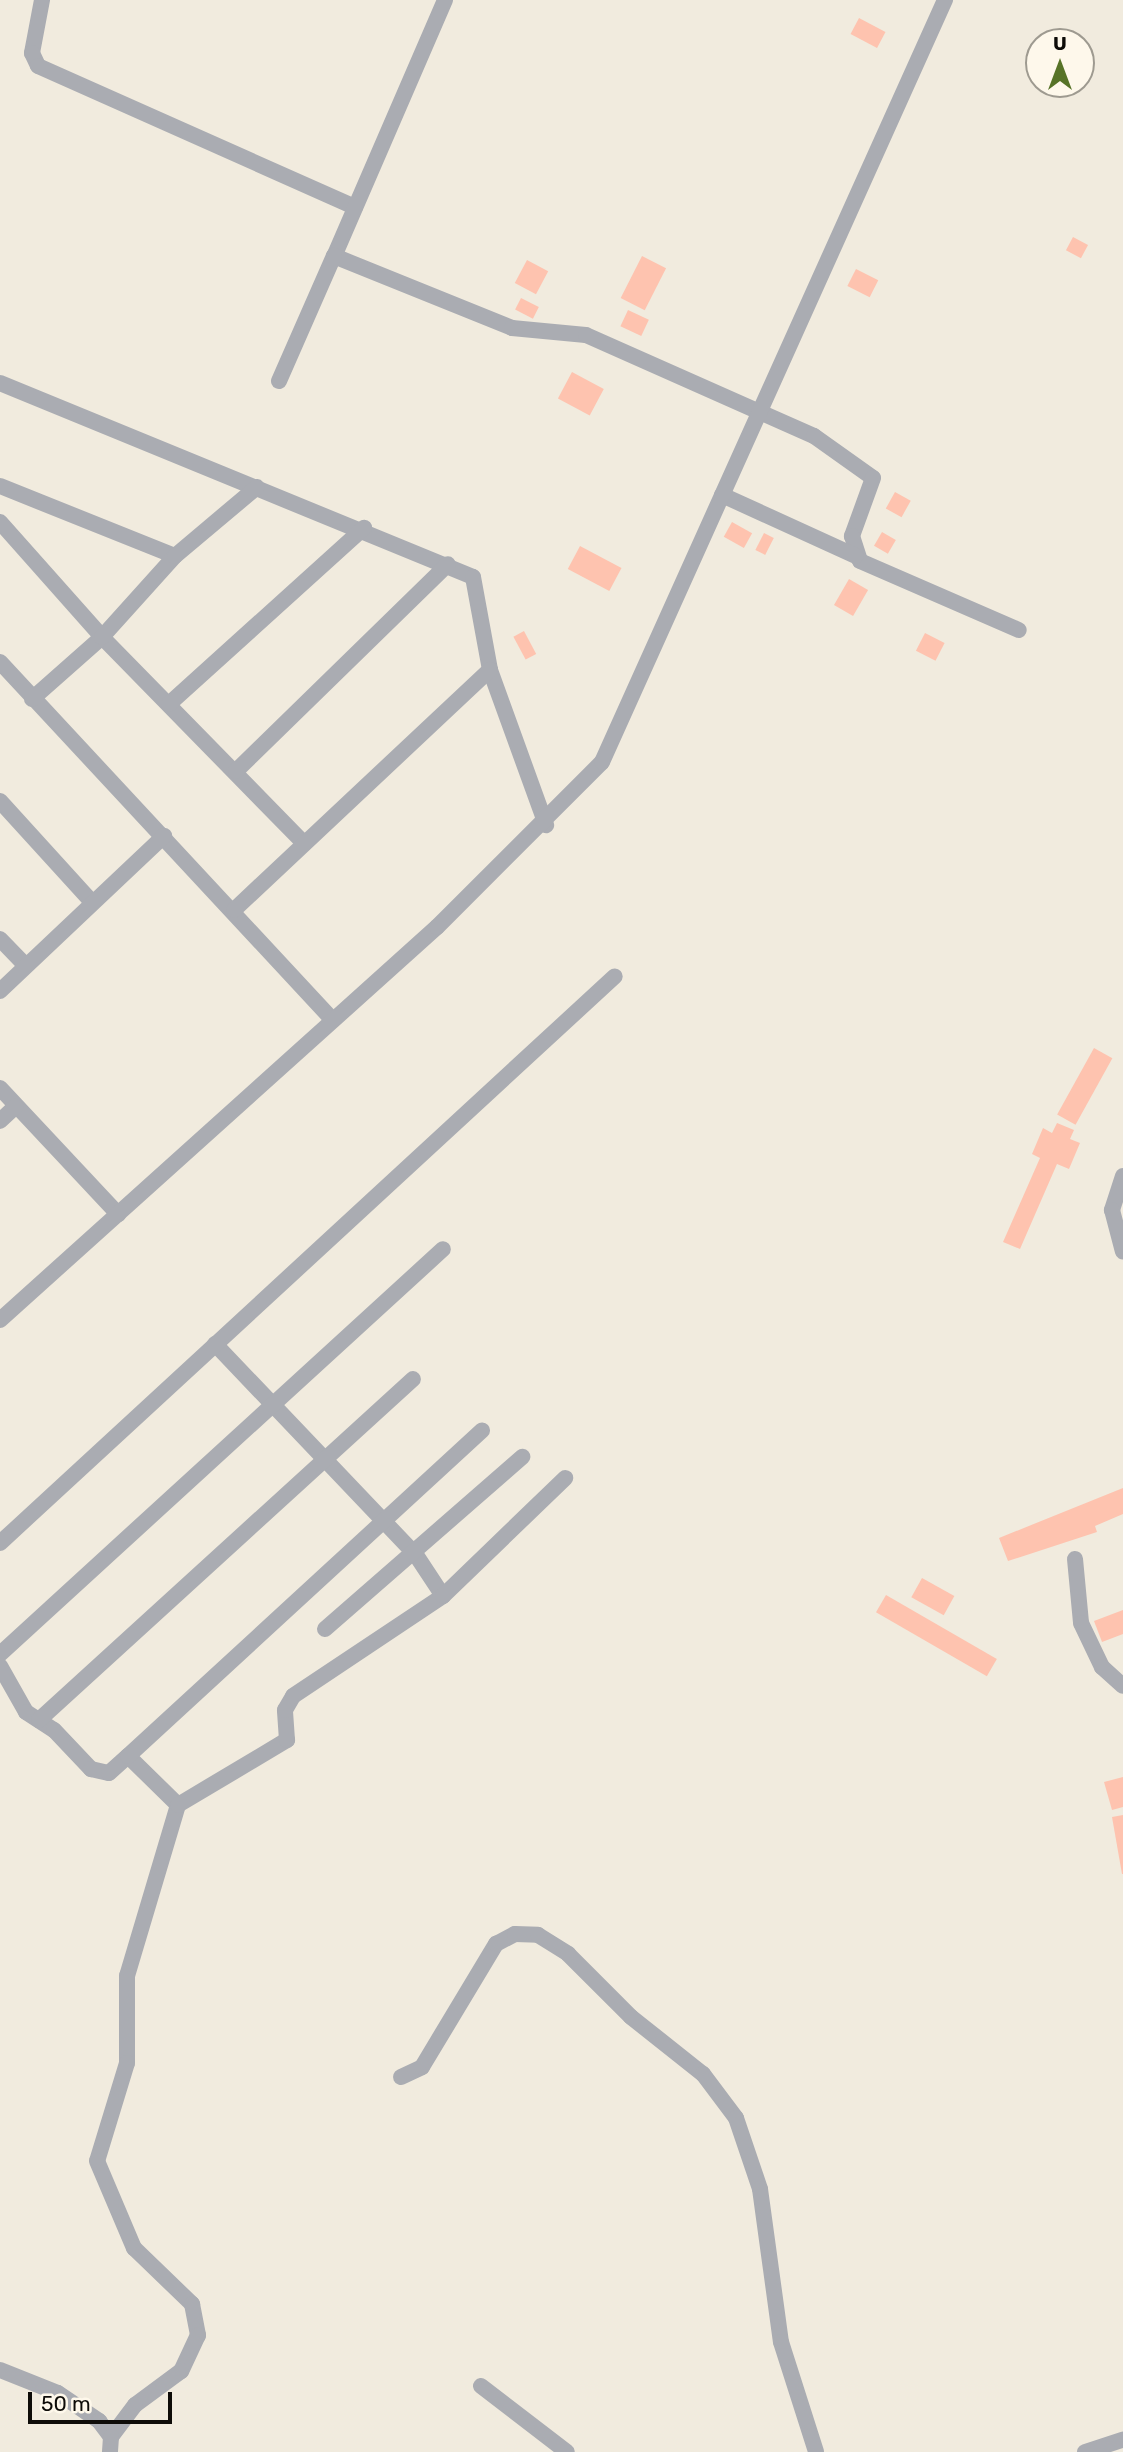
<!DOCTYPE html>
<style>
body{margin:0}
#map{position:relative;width:1123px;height:2452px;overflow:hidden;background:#f1ebde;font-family:Rubik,sans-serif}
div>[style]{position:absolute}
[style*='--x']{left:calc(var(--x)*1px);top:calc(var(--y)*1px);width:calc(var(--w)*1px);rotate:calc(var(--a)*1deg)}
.building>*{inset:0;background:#fec3af;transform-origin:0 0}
.minor>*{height:16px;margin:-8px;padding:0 8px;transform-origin:8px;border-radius:8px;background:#aaacb2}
span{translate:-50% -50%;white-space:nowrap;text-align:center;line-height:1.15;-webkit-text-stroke:6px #fef8eb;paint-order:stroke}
.north{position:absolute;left:1025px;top:28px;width:70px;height:70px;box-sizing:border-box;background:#fef8eb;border:2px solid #9e9a90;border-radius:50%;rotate:0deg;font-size:19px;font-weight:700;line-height:28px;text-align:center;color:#0e0c08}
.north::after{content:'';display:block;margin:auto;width:24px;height:32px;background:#577327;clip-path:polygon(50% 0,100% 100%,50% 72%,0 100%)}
.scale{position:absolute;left:28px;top:2392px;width:144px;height:32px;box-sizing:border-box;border:4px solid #0e0c08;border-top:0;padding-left:9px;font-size:21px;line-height:24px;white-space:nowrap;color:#0e0c08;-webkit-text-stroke:5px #fef8eb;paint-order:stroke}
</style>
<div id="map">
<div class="building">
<div style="left:859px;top:18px;width:30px;height:18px;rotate:28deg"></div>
<div style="left:1073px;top:237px;width:17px;height:15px;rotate:28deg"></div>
<div style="left:642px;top:256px;width:27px;height:47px;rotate:27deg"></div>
<div style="left:527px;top:260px;width:24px;height:26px;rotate:28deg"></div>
<div style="left:856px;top:269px;width:25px;height:19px;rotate:27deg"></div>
<div style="left:521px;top:298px;width:20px;height:13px;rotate:27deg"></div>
<div style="left:628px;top:310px;width:23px;height:18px;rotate:25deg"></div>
<div style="left:572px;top:372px;width:36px;height:30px;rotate:28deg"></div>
<div style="left:895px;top:492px;width:18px;height:19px;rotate:29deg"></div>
<div style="left:732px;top:522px;width:23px;height:17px;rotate:29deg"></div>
<div style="left:882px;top:532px;width:16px;height:16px;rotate:30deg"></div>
<div style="left:764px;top:533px;width:11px;height:19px;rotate:27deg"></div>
<div style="left:580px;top:546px;width:47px;height:26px;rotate:28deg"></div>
<div style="left:849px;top:579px;width:22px;height:30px;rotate:30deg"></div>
<div style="left:524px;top:631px;width:26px;height:12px;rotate:62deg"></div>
<div style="left:925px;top:633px;width:22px;height:20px;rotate:27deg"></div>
<div style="left:1094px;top:1048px;width:21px;height:76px;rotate:29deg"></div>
<div style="clip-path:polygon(1057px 1123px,1074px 1130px,1070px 1139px,1080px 1143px,1069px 1169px,1057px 1164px,1020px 1249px,1003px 1242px,1040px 1158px,1032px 1154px,1043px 1128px,1052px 1133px)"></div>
<div style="clip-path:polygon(1123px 1488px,1123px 1514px,1095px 1526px,1097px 1532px,1008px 1561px,999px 1538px)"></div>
<div style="left:922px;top:1578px;width:37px;height:22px;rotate:29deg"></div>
<div style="left:886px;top:1595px;width:128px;height:20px;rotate:30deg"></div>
<div style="clip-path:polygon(1123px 1610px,1123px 1634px,1102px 1642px,1094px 1621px)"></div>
<div style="clip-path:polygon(1123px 1777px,1123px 1807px,1112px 1810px,1104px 1782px)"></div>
<div style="clip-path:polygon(1123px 1815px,1123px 1874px,1122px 1874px,1112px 1817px)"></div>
</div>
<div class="minor">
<div style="--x:42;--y:0;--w:54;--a:100.7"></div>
<div style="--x:32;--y:53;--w:14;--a:65"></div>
<div style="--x:38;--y:66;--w:347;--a:24"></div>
<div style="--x:445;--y:0;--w:279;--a:113.4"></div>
<div style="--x:334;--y:256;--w:192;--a:22"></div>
<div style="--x:512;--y:328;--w:74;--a:5.4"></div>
<div style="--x:586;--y:335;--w:249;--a:23.9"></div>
<div style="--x:814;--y:436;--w:72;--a:35.4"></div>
<div style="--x:873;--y:478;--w:62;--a:109.9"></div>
<div style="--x:852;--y:536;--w:26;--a:72"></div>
<div style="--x:860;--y:561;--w:173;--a:23.5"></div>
<div style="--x:279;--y:381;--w:137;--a:-66.3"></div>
<div style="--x:0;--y:383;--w:511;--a:22.3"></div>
<div style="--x:473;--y:577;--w:95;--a:79.6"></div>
<div style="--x:490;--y:670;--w:165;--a:70.1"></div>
<div style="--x:0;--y:486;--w:188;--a:21.8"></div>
<div style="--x:722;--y:495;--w:147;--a:24.5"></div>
<div style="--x:0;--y:522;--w:154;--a:48.4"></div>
<div style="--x:102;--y:637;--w:289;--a:45.6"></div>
<div style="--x:0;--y:662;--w:488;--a:47.1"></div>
<div style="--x:32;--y:699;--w:94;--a:-41.5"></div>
<div style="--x:102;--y:637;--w:109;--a:-48"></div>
<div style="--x:175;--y:556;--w:107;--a:-40.1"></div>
<div style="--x:169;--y:704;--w:263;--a:-42.1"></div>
<div style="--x:236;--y:771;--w:296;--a:-44.3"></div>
<div style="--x:0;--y:801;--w:137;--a:47.7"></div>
<div style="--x:234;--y:910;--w:351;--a:-43.2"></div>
<div style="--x:0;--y:939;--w:36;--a:46"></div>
<div style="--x:0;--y:991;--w:226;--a:-43.4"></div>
<div style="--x:0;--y:1088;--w:173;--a:46.9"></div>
<div style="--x:0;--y:1121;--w:21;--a:-43"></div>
<div style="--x:1123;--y:1176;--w:36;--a:108"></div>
<div style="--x:1112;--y:1210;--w:43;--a:75.3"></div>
<div style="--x:0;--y:1320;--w:588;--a:-41.97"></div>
<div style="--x:437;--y:927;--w:233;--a:-45"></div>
<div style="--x:602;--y:762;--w:836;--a:-65.77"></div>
<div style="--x:215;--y:1344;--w:291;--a:46.4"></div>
<div style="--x:416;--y:1555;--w:49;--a:56.6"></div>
<div style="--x:0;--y:1543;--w:836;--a:-42.67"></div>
<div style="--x:1075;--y:1559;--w:64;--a:84.6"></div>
<div style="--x:1081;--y:1623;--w:49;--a:64.5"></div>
<div style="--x:1102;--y:1667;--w:28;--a:42"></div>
<div style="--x:325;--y:1629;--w:262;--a:-41.1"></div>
<div style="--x:0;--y:1654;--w:600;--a:-42.43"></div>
<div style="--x:0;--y:1666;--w:53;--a:60.5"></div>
<div style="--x:26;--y:1712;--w:33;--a:33"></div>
<div style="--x:54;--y:1730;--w:54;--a:46.5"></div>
<div style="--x:91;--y:1769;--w:18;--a:13"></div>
<div style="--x:109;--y:1773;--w:25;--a:-42"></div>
<div style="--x:128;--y:1756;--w:70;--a:44.4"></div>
<div style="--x:178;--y:1805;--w:178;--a:106.6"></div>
<div style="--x:127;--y:1976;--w:87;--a:90"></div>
<div style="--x:127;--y:2063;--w:102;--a:107"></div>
<div style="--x:97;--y:2161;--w:95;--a:67"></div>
<div style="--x:134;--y:2248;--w:81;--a:44"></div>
<div style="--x:192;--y:2304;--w:32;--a:79"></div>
<div style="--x:198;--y:2335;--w:40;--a:115"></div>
<div style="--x:181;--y:2371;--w:57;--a:143.5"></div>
<div style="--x:135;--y:2405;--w:40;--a:127"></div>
<div style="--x:39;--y:1720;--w:506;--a:-42.36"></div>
<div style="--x:128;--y:1756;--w:481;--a:-42.6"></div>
<div style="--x:178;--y:1805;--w:127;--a:-30.8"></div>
<div style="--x:287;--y:1740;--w:30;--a:-94"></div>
<div style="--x:285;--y:1710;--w:16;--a:-60"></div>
<div style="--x:293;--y:1696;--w:180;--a:-33.7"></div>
<div style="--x:443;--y:1596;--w:170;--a:-44"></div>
<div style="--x:401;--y:2077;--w:23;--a:-25"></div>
<div style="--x:422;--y:2067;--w:144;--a:-59"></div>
<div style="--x:496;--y:1944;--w:21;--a:-28"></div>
<div style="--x:515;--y:1934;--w:23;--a:2"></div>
<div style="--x:538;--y:1935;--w:36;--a:32"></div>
<div style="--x:568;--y:1954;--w:89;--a:45"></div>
<div style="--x:631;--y:2017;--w:92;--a:38.4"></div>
<div style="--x:703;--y:2074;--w:55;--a:53.1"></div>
<div style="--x:736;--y:2118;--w:75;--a:71.3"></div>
<div style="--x:760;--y:2189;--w:154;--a:82.2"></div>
<div style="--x:781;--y:2342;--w:115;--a:72.3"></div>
<div style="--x:0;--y:2370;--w:62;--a:21.6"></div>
<div style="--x:58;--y:2393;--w:50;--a:34.3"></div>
<div style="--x:99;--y:2421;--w:20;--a:53"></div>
<div style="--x:111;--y:2437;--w:15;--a:94"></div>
<div style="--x:481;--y:2386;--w:108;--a:37.5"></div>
<div style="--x:1085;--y:2452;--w:40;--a:-18"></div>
</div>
<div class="north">U</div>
<div class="scale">50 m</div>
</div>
